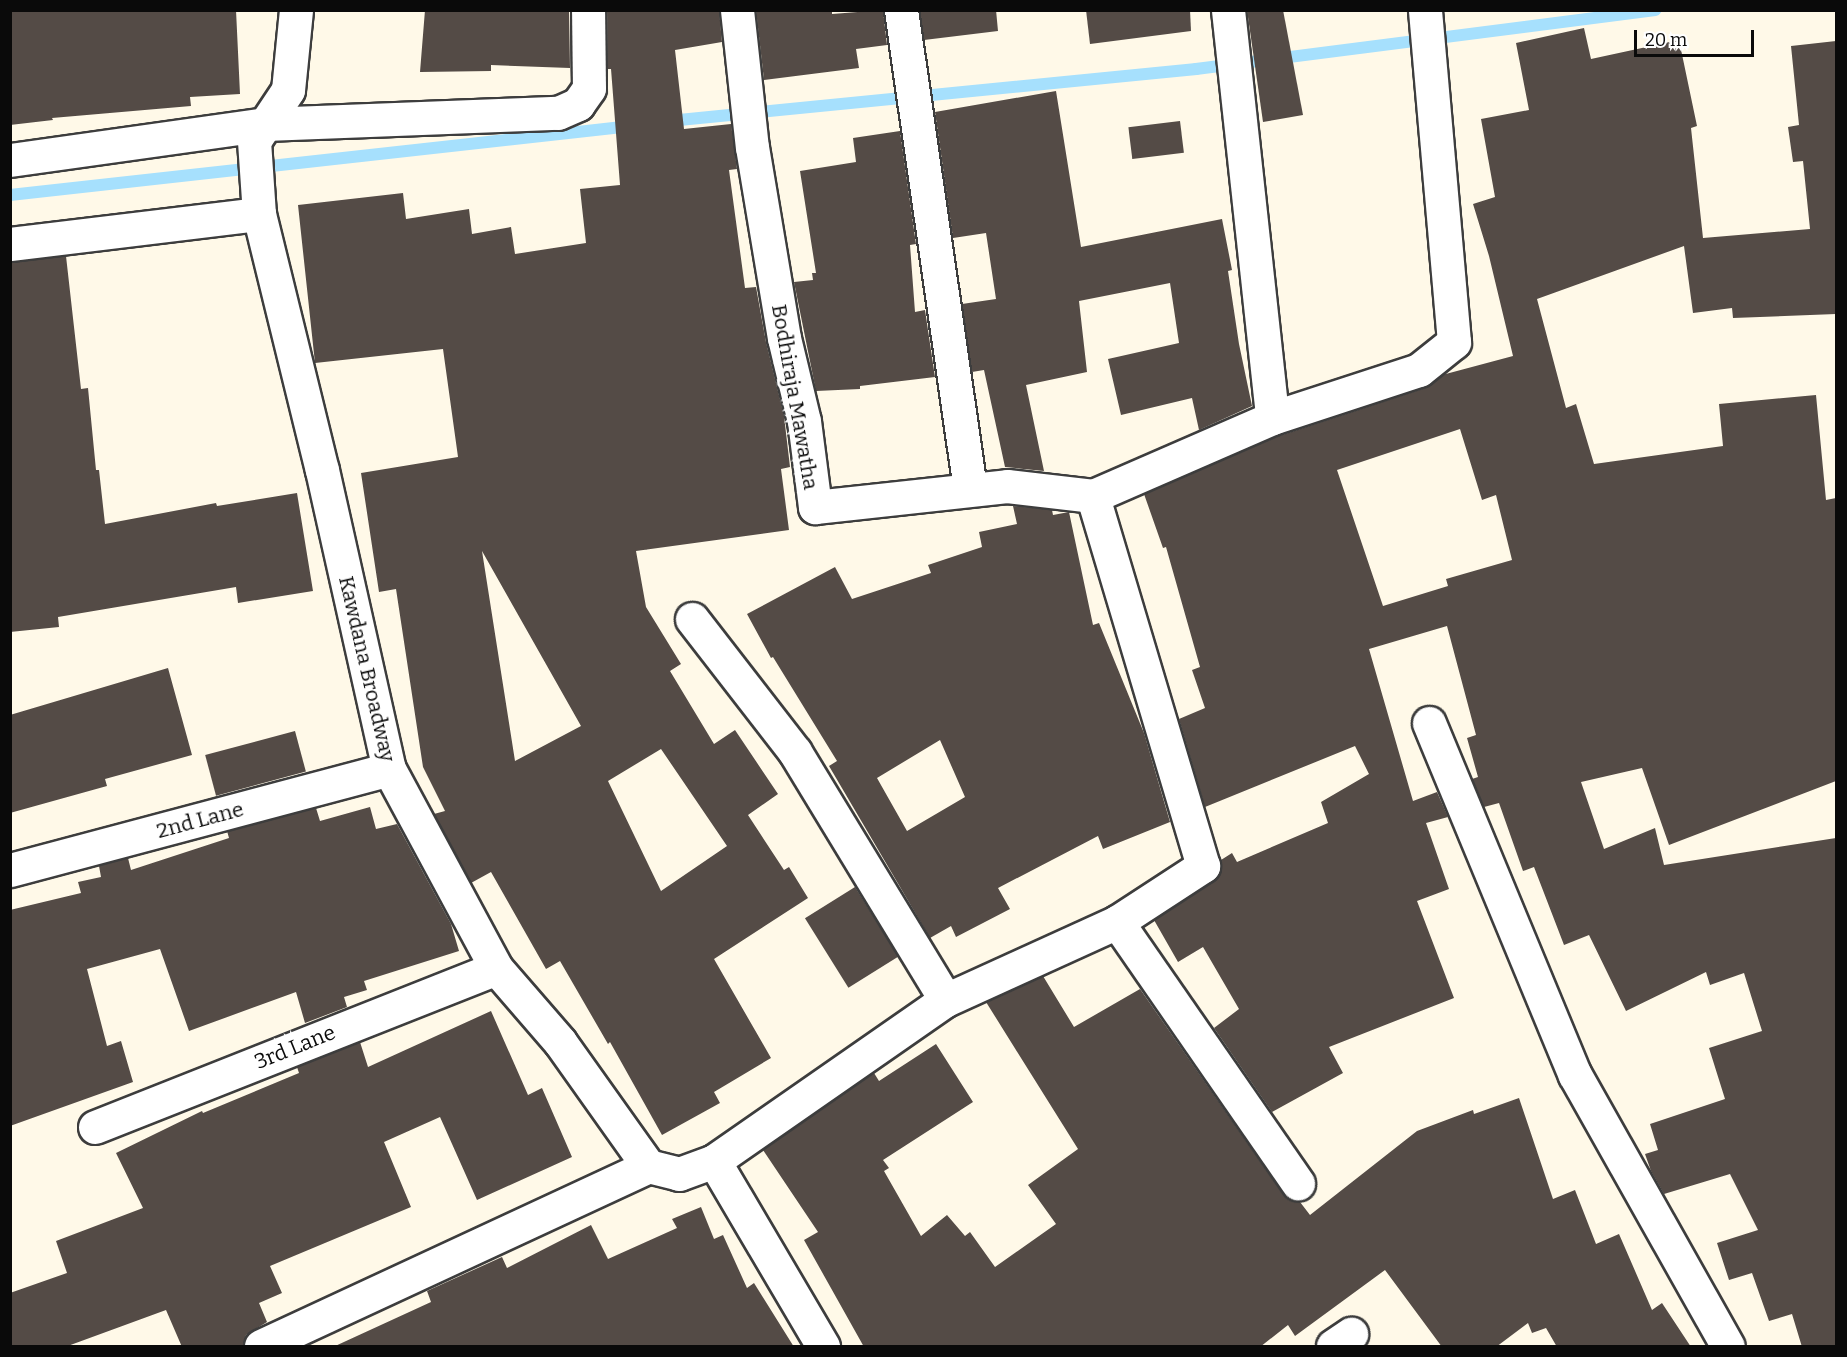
<!DOCTYPE html>
<style>
body{margin:0}
#map{position:relative;width:1847px;height:1357px;overflow:hidden;background:#fff9e8;font-family:Bitter,serif}
div>[style]{position:absolute}
[style*='--x']{left:calc(var(--x)*1px);top:calc(var(--y)*1px);width:calc(var(--w)*1px);rotate:calc(var(--a)*1deg)}
.stream>*{height:12px;margin:-6px;padding:0 6px;transform-origin:6px;border-radius:6px;background:#a6e0fd}
.building>*{inset:0;background:#544b46;transform-origin:0 0}
.roads{filter:drop-shadow(2px 0 #3d3d3d) drop-shadow(-2px 0 #3d3d3d) drop-shadow(0 2px #3d3d3d) drop-shadow(0 -2px #3d3d3d)}
.minor>*{height:33px;margin:-16.5px;padding:0 16.5px;transform-origin:16.5px;border-radius:16.5px;background:#fff}
span{translate:-50% -50%;white-space:nowrap;text-align:center;line-height:1.15;-webkit-text-stroke:6px #fff;paint-order:stroke}
.street-label{font-size:21px;color:#0a0a0a}
.frame{position:absolute;inset:0;border:12px solid #0a0a0a;pointer-events:none}
.scale{position:absolute;left:1634px;top:30px;width:120px;height:27px;box-sizing:border-box;border:3px solid #0a0a0a;border-top:0;padding-left:8px;font-size:18px;line-height:21px;white-space:nowrap;color:#0a0a0a;-webkit-text-stroke:4px #fff;paint-order:stroke}
</style>
<div id="map">
<div class="stream">
<div style="--x:669;--y:121;--w:530;--a:-5.64"></div>
<div style="--x:1196;--y:69;--w:463;--a:-7.3"></div>
<div style="--x:10;--y:195;--w:625;--a:-6.34"></div>
</div>
<div class="building">
<div style="clip-path:polygon(10px 10px,236px 10px,240px 94px,190px 97px,191px 106px,52px 118px,53px 120px,10px 125px)"></div>
<div style="clip-path:polygon(425px 10px,569px 10px,570px 68px,491px 65px,491px 71px,420px 72px)"></div>
<div style="clip-path:polygon(evenodd,607px 10px,719px 10px,722px 42px,675px 50px,684px 129px,731px 124px,737px 169px,729px 170px,745px 288px,756px 287px,766px 342px,784px 416px,790px 467px,781px 469px,789px 530px,636px 551px,646px 607px,681px 664px,670px 671px,714px 744px,735px 730px,778px 794px,748px 815px,784px 870px,789px 867px,808px 898px,714px 959px,771px 1058px,714px 1092px,720px 1103px,662px 1135px,610px 1042px,608px 1044px,560px 961px,546px 969px,491px 872px,471px 883px,434px 814px,445px 811px,423px 767px,396px 589px,379px 592px,361px 473px,458px 457px,443px 349px,315px 363px,298px 205px,403px 193px,406px 219px,469px 209px,472px 234px,511px 227px,515px 254px,586px 243px,580px 189px,620px 185px,611px 69px,608px 69px,607px 10px,482px 551px,581px 726px,515px 761px,482px 551px,607px 10px,661px 749px,727px 846px,661px 891px,608px 781px,661px 749px)"></div>
<div style="clip-path:polygon(756px 10px,832px 10px,832px 14px,883px 10px,887px 45px,856px 49px,859px 68px,764px 80px)"></div>
<div style="clip-path:polygon(920px 10px,996px 10px,998px 31px,924px 40px)"></div>
<div style="clip-path:polygon(1086px 10px,1190px 10px,1191px 31px,1090px 44px)"></div>
<div style="clip-path:polygon(1247px 10px,1283px 10px,1303px 115px,1263px 122px)"></div>
<div style="clip-path:polygon(evenodd,1584px 28px,1591px 59px,1679px 40px,1697px 126px,1691px 128px,1703px 238px,1810px 229px,1803px 161px,1793px 162px,1788px 127px,1799px 125px,1791px 46px,1836px 41px,1836px 314px,1733px 318px,1732px 308px,1693px 313px,1684px 246px,1537px 299px,1566px 408px,1576px 404px,1594px 464px,1723px 446px,1719px 404px,1816px 395px,1826px 500px,1836px 498px,1836px 781px,1669px 845px,1642px 768px,1581px 782px,1604px 849px,1655px 828px,1664px 865px,1836px 838px,1836px 1347px,1802px 1347px,1792px 1314px,1769px 1321px,1752px 1273px,1729px 1280px,1717px 1243px,1758px 1230px,1730px 1174px,1664px 1194px,1651px 1171px,1645px 1154px,1658px 1150px,1650px 1124px,1725px 1099px,1709px 1048px,1762px 1031px,1744px 973px,1710px 985px,1706px 972px,1626px 1011px,1589px 935px,1564px 945px,1534px 867px,1523px 871px,1499px 803px,1484px 807px,1472px 779px,1478px 777px,1467px 738px,1476px 735px,1447px 626px,1369px 649px,1413px 801px,1437px 792px,1448px 817px,1426px 823px,1449px 889px,1417px 901px,1454px 998px,1329px 1047px,1343px 1073px,1272px 1112px,1214px 1028px,1239px 1009px,1203px 947px,1178px 962px,1154px 920px,1213px 882px,1221px 872px,1221px 860px,1232px 853px,1237px 862px,1328px 823px,1321px 802px,1369px 774px,1355px 746px,1205px 807px,1179px 719px,1205px 708px,1192px 670px,1200px 667px,1166px 547px,1163px 548px,1144px 494px,1279px 436px,1425px 388px,1442px 375px,1513px 356px,1489px 256px,1473px 204px,1495px 197px,1481px 119px,1529px 110px,1516px 43px,1584px 28px,1460px 429px,1482px 500px,1496px 495px,1512px 560px,1446px 579px,1448px 586px,1383px 606px,1337px 470px,1460px 429px)"></div>
<div style="clip-path:polygon(1056px 91px,1081px 247px,1222px 219px,1232px 270px,1228px 271px,1239px 344px,1252px 406px,1199px 430px,1192px 398px,1121px 415px,1108px 359px,1179px 343px,1170px 283px,1079px 301px,1087px 372px,1026px 385px,1044px 471px,1005px 467px,984px 370px,972px 372px,962px 304px,996px 299px,986px 233px,953px 238px,935px 112px)"></div>
<div style="left:1180px;top:121px;width:32px;height:52px;rotate:83deg"></div>
<div style="clip-path:polygon(900px 131px,916px 244px,910px 245px,915px 312px,925px 310px,935px 377px,860px 386px,860px 389px,816px 391px,794px 282px,813px 280px,812px 273px,816px 273px,800px 171px,856px 162px,853px 138px)"></div>
<div style="clip-path:polygon(66px 256px,81px 389px,88px 388px,96px 470px,99px 470px,105px 524px,216px 503px,217px 506px,297px 493px,313px 591px,238px 603px,236px 587px,58px 617px,59px 627px,10px 632px,10px 262px)"></div>
<div style="clip-path:polygon(evenodd,1013px 506px,1052px 510px,1053px 515px,1069px 512px,1093px 625px,1099px 623px,1144px 733px,1170px 822px,1103px 849px,1098px 836px,998px 888px,1010px 909px,956px 937px,951px 926px,930px 938px,829px 766px,837px 761px,773px 657px,771px 658px,747px 614px,835px 567px,852px 599px,931px 573px,928px 565px,982px 547px,979px 532px,1017px 524px,1013px 506px,940px 740px,965px 797px,907px 831px,877px 778px,940px 740px)"></div>
<div style="clip-path:polygon(168px 668px,192px 755px,105px 779px,107px 786px,10px 813px,10px 715px)"></div>
<div style="left:295px;top:731px;width:42px;height:93px;rotate:75deg"></div>
<div style="clip-path:polygon(370px 807px,376px 829px,397px 824px,451px 924px,459px 951px,364px 981px,367px 990px,344px 997px,347px 1007px,305px 1023px,296px 992px,189px 1031px,160px 949px,87px 969px,107px 1046px,121px 1041px,133px 1082px,10px 1126px,10px 910px,81px 893px,78px 882px,101px 877px,99px 866px,128px 858px,131px 870px,229px 838px,227px 831px,316px 808px,320px 821px)"></div>
<div style="left:855px;top:887px;width:82px;height:59px;rotate:58deg"></div>
<div style="clip-path:polygon(1043px 976px,1074px 1027px,1140px 989px,1283px 1194px,1291px 1200px,1300px 1202px,1310px 1215px,1417px 1131px,1473px 1110px,1474px 1114px,1519px 1098px,1553px 1199px,1575px 1190px,1596px 1244px,1619px 1234px,1652px 1310px,1662px 1303px,1691px 1347px,1557px 1347px,1546px 1328px,1532px 1333px,1528px 1323px,1496px 1347px,1442px 1347px,1385px 1270px,1295px 1336px,1288px 1325px,1260px 1347px,864px 1347px,804px 1240px,818px 1232px,763px 1150px,874px 1073px,879px 1081px,936px 1044px,973px 1102px,883px 1160px,889px 1168px,884px 1171px,921px 1236px,947px 1215px,965px 1236px,970px 1232px,995px 1267px,1056px 1224px,1028px 1185px,1078px 1149px,986px 1002px)"></div>
<div style="clip-path:polygon(491px 1011px,528px 1095px,542px 1088px,572px 1157px,477px 1200px,440px 1117px,384px 1142px,411px 1207px,270px 1266px,282px 1293px,259px 1303px,267px 1322px,246px 1335px,243px 1347px,182px 1347px,166px 1310px,65px 1347px,10px 1347px,10px 1293px,67px 1273px,56px 1241px,143px 1208px,116px 1153px,202px 1111px,203px 1113px,299px 1073px,297px 1067px,360px 1042px,368px 1067px)"></div>
<div style="clip-path:polygon(701px 1207px,714px 1239px,723px 1235px,747px 1288px,754px 1283px,794px 1347px,333px 1347px,431px 1302px,427px 1291px,502px 1257px,507px 1268px,591px 1225px,608px 1259px,677px 1228px,672px 1219px)"></div>
</div>
<div class="roads">
<div class="minor">
<div style="--x:296;--y:10;--w:80;--a:95.7"></div>
<div style="--x:288;--y:90;--w:61;--a:123.7"></div>
<div style="--x:254;--y:141;--w:73;--a:86.1"></div>
<div style="--x:259;--y:214;--w:264;--a:76.2"></div>
<div style="--x:322;--y:470;--w:306;--a:77.4"></div>
<div style="--x:389;--y:769;--w:226;--a:61.7"></div>
<div style="--x:496;--y:968;--w:98;--a:49.1"></div>
<div style="--x:560;--y:1042;--w:152;--a:54.6"></div>
<div style="--x:648;--y:1166;--w:32;--a:14"></div>
<div style="--x:679;--y:1174;--w:37;--a:-20"></div>
<div style="--x:714;--y:1161;--w:282;--a:-34.8"></div>
<div style="--x:946;--y:1000;--w:188;--a:-24.5"></div>
<div style="--x:1117;--y:922;--w:103;--a:-33.1"></div>
<div style="--x:1203;--y:866;--w:386;--a:-106.6"></div>
<div style="--x:737;--y:10;--w:138;--a:83.8"></div>
<div style="--x:752;--y:147;--w:194;--a:80.5"></div>
<div style="--x:784;--y:338;--w:85;--a:76.5"></div>
<div style="--x:804;--y:421;--w:87;--a:82.7"></div>
<div style="--x:815;--y:507;--w:193;--a:-6.2"></div>
<div style="--x:1007;--y:486;--w:87;--a:6.6"></div>
<div style="--x:901;--y:10;--w:484;--a:81.8"></div>
<div style="--x:1228;--y:10;--w:410;--a:83.8"></div>
<div style="--x:10;--y:160;--w:258;--a:-8"></div>
<div style="--x:265;--y:124;--w:293;--a:-2.2"></div>
<div style="--x:558;--y:113;--w:22;--a:-24"></div>
<div style="--x:578;--y:104;--w:19;--a:-55"></div>
<div style="--x:589;--y:88;--w:78;--a:-90.7"></div>
<div style="--x:10;--y:244;--w:251;--a:-6.9"></div>
<div style="--x:1093;--y:496;--w:195;--a:-23.5"></div>
<div style="--x:1272;--y:418;--w:155;--a:-18.1"></div>
<div style="--x:1419;--y:370;--w:45;--a:-38.7"></div>
<div style="--x:1454;--y:342;--w:333;--a:-95"></div>
<div style="--x:692;--y:619;--w:168;--a:52.2"></div>
<div style="--x:795;--y:752;--w:290;--a:58.7"></div>
<div style="--x:1429;--y:723;--w:381;--a:67.5"></div>
<div style="--x:1575;--y:1075;--w:311;--a:60.6"></div>
<div style="--x:10;--y:870;--w:392;--a:-14.9"></div>
<div style="--x:1117;--y:922;--w:318;--a:55.3"></div>
<div style="--x:95;--y:1127;--w:431;--a:-21.6"></div>
<div style="--x:714;--y:1161;--w:215;--a:59.5"></div>
<div style="--x:261;--y:1346;--w:427;--a:-24.9"></div>
<div style="--x:1333;--y:1346;--w:22;--a:-34"></div>
</div>
</div>
<div class="street-label">
<span style="left:795px;top:397px;rotate:80deg">Bodhiraja Mawatha</span>
<span style="left:367px;top:669px;rotate:77deg">Kawdana Broadway</span>
<span style="left:200px;top:820px;rotate:-15deg">2nd Lane</span>
<span style="left:295px;top:1047px;rotate:-22deg">3rd Lane</span>
</div>
<div class="frame"></div>
<div class="scale">20 m</div>
</div>
